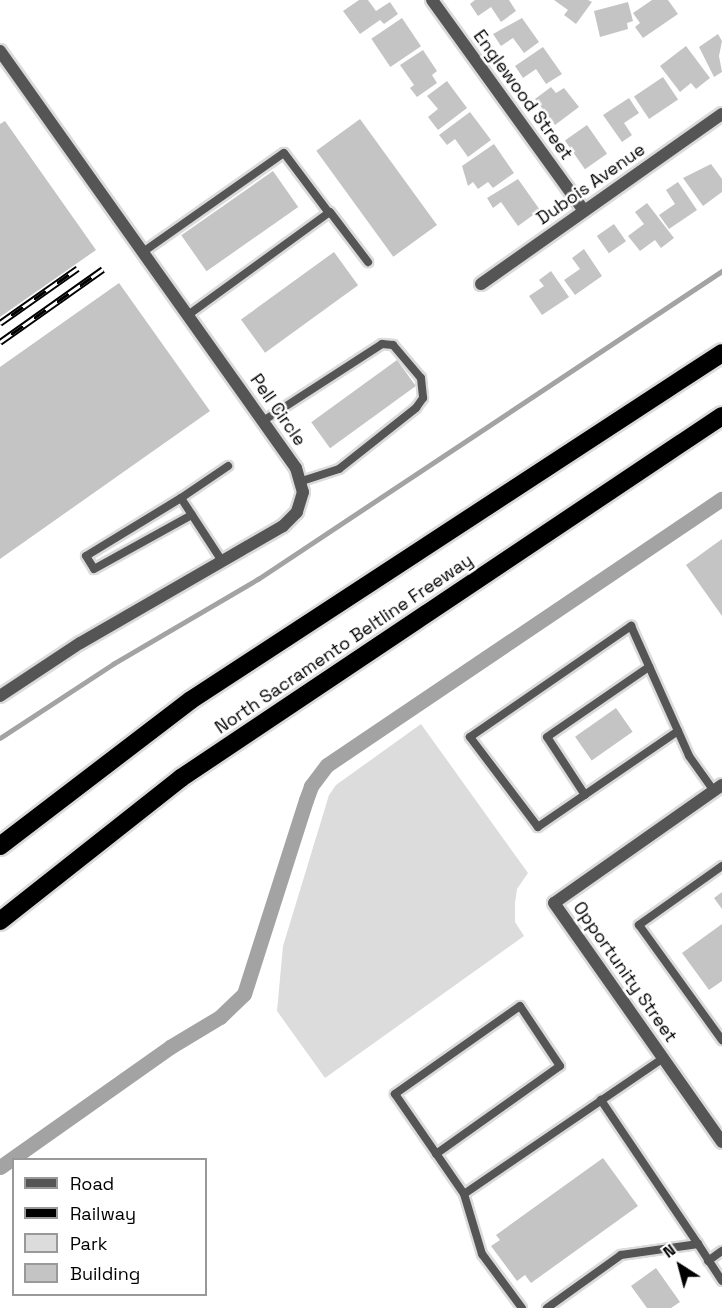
<!DOCTYPE html>
<style>
body{margin:0}
#map{position:relative;width:722px;height:1308px;overflow:hidden;background:#fff;font-family:"Space Grotesk",sans-serif}
div>[style]{position:absolute}
[style*='--x']{left:calc(var(--x)*1px);top:calc(var(--y)*1px);width:calc(var(--w)*1px);rotate:calc(var(--a)*1deg)}
.green>*{inset:0;background:#dcdcdc}
.stream>*{height:4.5px;margin:-2.25px;padding:0 2.25px;transform-origin:2.25px;border-radius:2.25px;background:#a3a3a3}
.canal>*{height:15px;margin:-7.5px;padding:0 7.5px;transform-origin:7.5px;border-radius:7.5px;background:#a3a3a3}
.building>*{inset:0;background:#c4c4c4;transform-origin:0 0}
.roads{filter:drop-shadow(2px 0 #dbdbdb) drop-shadow(-2px 0 #dbdbdb) drop-shadow(0 2px #dbdbdb) drop-shadow(0 -2px #dbdbdb)}
.lane>*{height:8px;margin:-4px;padding:0 4px;transform-origin:4px;border-radius:4px;background:#555}
.street>*{height:12px;margin:-6px;padding:0 6px;transform-origin:6px;border-radius:6px;background:#555}
.highway>*{height:18px;margin:-9px;padding:0 9px;transform-origin:9px;border-radius:9px;background:#000}
.rail>*{height:7px;margin-top:-3.5px;transform-origin:0;background:repeating-linear-gradient(90deg,#fff 0 14px,#000 0 28px);box-sizing:border-box;border-block:2px solid #000}
span{translate:-50% -50%;white-space:nowrap;text-align:center;line-height:1.15;-webkit-text-stroke:5px #fff;paint-order:stroke}
.street-label{font-size:18px;color:#000}
.legend{position:absolute;left:12px;top:1158px;width:195px;height:138px;box-sizing:border-box;background:#fff;border:2px solid #999;margin:0;padding:8px 10px;list-style:none;font-size:18px;color:#000}
.legend li{display:flex;align-items:center;gap:12px;height:30px}
.legend b{width:30px;border:2px solid #999}
.north{position:absolute;left:650px;top:1236px;width:60px;height:60px;-webkit-text-stroke:4px #fff;paint-order:stroke;rotate:324deg;font-size:16px;font-weight:700;line-height:24px;text-align:center;color:#000}
.north::after{content:'';display:block;margin:auto;width:21px;height:27px;background:#000;clip-path:polygon(50% 0,100% 100%,50% 72%,0 100%)}
</style>
<div id="map">
<div class="green">
<div style="clip-path:polygon(421px 724px,528px 873px,517px 889px,515px 903px,515px 922px,524px 936px,325px 1078px,277px 1011px,283px 946px,329px 795px,336px 785px)"></div>
</div>
<div class="stream">
<div style="--x:0;--y:738;--w:135;--a:-33.2"></div>
<div style="--x:113;--y:664;--w:168;--a:-30.4"></div>
<div style="--x:258;--y:579;--w:557;--a:-33.58"></div>
</div>
<div class="canal">
<div style="--x:0;--y:1167;--w:208;--a:-35.2"></div>
<div style="--x:170;--y:1047;--w:58;--a:-31"></div>
<div style="--x:220;--y:1017;--w:33;--a:-44"></div>
<div style="--x:244;--y:994;--w:204;--a:-72.3"></div>
<div style="--x:306;--y:800;--w:15;--a:-70"></div>
<div style="--x:311;--y:786;--w:26;--a:-53"></div>
<div style="--x:327;--y:765;--w:476;--a:-34"></div>
</div>
<div class="building">
<div style="clip-path:polygon(359px 0,368px 0,376px 11px,390px 2px,398px 14px,384px 24px,380px 20px,360px 34px,343px 11px)"></div>
<div style="clip-path:polygon(475px 0,509px 0,516px 11px,501px 22px,491px 7px,478px 16px,470px 4px)"></div>
<div style="clip-path:polygon(554px 0,588px 0,592px 2px,576px 24px,564px 15px,568px 10px)"></div>
<div style="clip-path:polygon(652px 0,668px 0,678px 14px,643px 38px,635px 27px,640px 23px,633px 13px)"></div>
<div style="clip-path:polygon(628px 2px,633px 21px,627px 23px,628px 29px,600px 37px,594px 11px)"></div>
<div style="left:402px;top:18px;width:34px;height:37px;rotate:56deg"></div>
<div style="clip-path:polygon(522px 18px,539px 42px,524px 53px,513px 38px,501px 46px,493px 34px)"></div>
<div style="clip-path:polygon(718px 34px,722px 41px,719px 56px,722px 72px,714px 77px,699px 47px)"></div>
<div style="clip-path:polygon(686px 46px,710px 78px,696px 89px,691px 83px,680px 92px,660px 66px)"></div>
<div style="clip-path:polygon(543px 47px,562px 74px,546px 84px,536px 69px,523px 78px,515px 66px)"></div>
<div style="clip-path:polygon(423px 50px,437px 71px,432px 75px,437px 83px,417px 97px,410px 88px,414px 85px,400px 65px)"></div>
<div style="left:663px;top:77px;width:27px;height:35px;rotate:56deg"></div>
<div style="clip-path:polygon(447px 81px,467px 108px,438px 130px,428px 117px,438px 109px,427px 96px)"></div>
<div style="clip-path:polygon(551px 87px,556px 93px,564px 88px,579px 107px,555px 125px,535px 99px)"></div>
<div style="clip-path:polygon(629px 98px,639px 113px,624px 123px,632px 135px,622px 142px,603px 115px)"></div>
<div style="clip-path:polygon(470px 112px,491px 140px,468px 157px,455px 139px,447px 145px,439px 135px)"></div>
<div style="left:360px;top:119px;width:131px;height:54px;rotate:54deg"></div>
<div style="clip-path:polygon(5px 121px,96px 250px,0 317px,0 124px)"></div>
<div style="left:587px;top:125px;width:35px;height:27px;rotate:55deg"></div>
<div style="clip-path:polygon(494px 144px,514px 173px,493px 188px,488px 182px,478px 189px,473px 182px,468px 186px,462px 166px)"></div>
<div style="clip-path:polygon(711px 164px,722px 179px,722px 192px,703px 206px,683px 178px)"></div>
<div style="left:273px;top:171px;width:44px;height:112px;rotate:55deg"></div>
<div style="clip-path:polygon(518px 179px,540px 210px,518px 226px,501px 202px,493px 208px,487px 198px)"></div>
<div style="clip-path:polygon(678px 182px,697px 210px,669px 229px,659px 215px,675px 204px,666px 190px)"></div>
<div style="clip-path:polygon(647px 203px,674px 238px,661px 248px,655px 240px,640px 251px,628px 236px,644px 224px,635px 212px)"></div>
<div style="left:614px;top:224px;width:21px;height:21px;rotate:55deg"></div>
<div style="clip-path:polygon(584px 249px,602px 276px,575px 295px,564px 280px,580px 269px,572px 258px)"></div>
<div style="left:334px;top:252px;width:41px;height:115px;rotate:54deg"></div>
<div style="clip-path:polygon(551px 271px,569px 297px,542px 315px,529px 296px,544px 286px,539px 280px)"></div>
<div style="clip-path:polygon(119px 283px,210px 411px,0 559px,0 367px)"></div>
<div style="left:397px;top:360px;width:32px;height:106px;rotate:54deg"></div>
<div style="clip-path:polygon(722px 539px,722px 616px,686px 565px)"></div>
<div style="left:616px;top:708px;width:29px;height:50px;rotate:55deg"></div>
<div style="clip-path:polygon(722px 892px,722px 909px,714px 898px)"></div>
<div style="clip-path:polygon(722px 924px,722px 981px,709px 990px,682px 953px)"></div>
<div style="clip-path:polygon(603px 1158px,638px 1206px,531px 1283px,525px 1275px,517px 1281px,491px 1246px,500px 1240px,496px 1235px)"></div>
<div style="clip-path:polygon(656px 1268px,680px 1302px,671px 1308px,647px 1308px,631px 1286px)"></div>
</div>
<div class="roads">
<div class="lane">
<div style="--x:143;--y:252;--w:172;--a:-35.1"></div>
<div style="--x:284;--y:153;--w:75;--a:53.1"></div>
<div style="--x:188;--y:315;--w:175;--a:-36"></div>
<div style="--x:330;--y:212;--w:63;--a:52.8"></div>
<div style="--x:263;--y:421;--w:142;--a:-32.9"></div>
<div style="--x:382;--y:344;--w:11;--a:5"></div>
<div style="--x:393;--y:345;--w:43;--a:49.7"></div>
<div style="--x:421;--y:378;--w:20;--a:84"></div>
<div style="--x:423;--y:398;--w:12;--a:125"></div>
<div style="--x:416;--y:408;--w:98;--a:141.6"></div>
<div style="--x:339;--y:469;--w:39;--a:162"></div>
<div style="--x:181;--y:498;--w:111;--a:148.6"></div>
<div style="--x:86;--y:556;--w:15;--a:58"></div>
<div style="--x:94;--y:569;--w:112;--a:-28.9"></div>
<div style="--x:222;--y:561;--w:75;--a:-123.1"></div>
<div style="--x:181;--y:498;--w:57;--a:-34.2"></div>
<div style="--x:678;--y:731;--w:170;--a:145.6"></div>
<div style="--x:538;--y:827;--w:113;--a:-127.1"></div>
<div style="--x:470;--y:737;--w:196;--a:-34.6"></div>
<div style="--x:631;--y:626;--w:115;--a:65.9"></div>
<div style="--x:678;--y:731;--w:27;--a:66"></div>
<div style="--x:689;--y:756;--w:43;--a:54.5"></div>
<div style="--x:585;--y:795;--w:69;--a:-123.2"></div>
<div style="--x:547;--y:737;--w:124;--a:-34.5"></div>
<div style="--x:722;--y:866;--w:102;--a:144.6"></div>
<div style="--x:639;--y:925;--w:142;--a:54.2"></div>
<div style="--x:436;--y:1154;--w:152;--a:-35.4"></div>
<div style="--x:560;--y:1066;--w:72;--a:-123.7"></div>
<div style="--x:520;--y:1006;--w:153;--a:144.9"></div>
<div style="--x:395;--y:1094;--w:121;--a:55.4"></div>
<div style="--x:464;--y:1194;--w:241;--a:-34.3"></div>
<div style="--x:464;--y:1194;--w:63;--a:73.3"></div>
<div style="--x:482;--y:1254;--w:67;--a:53.5"></div>
<div style="--x:698;--y:1244;--w:44;--a:57"></div>
<div style="--x:708;--y:1261;--w:17;--a:-36"></div>
<div style="--x:547;--y:1308;--w:91;--a:-35.6"></div>
<div style="--x:621;--y:1255;--w:78;--a:-8.1"></div>
<div style="--x:698;--y:1244;--w:174;--a:-124"></div>
</div>
<div class="street">
<div style="--x:432;--y:0;--w:260;--a:54.2"></div>
<div style="--x:0;--y:51;--w:511;--a:54.63"></div>
<div style="--x:296;--y:468;--w:25;--a:74"></div>
<div style="--x:303;--y:492;--w:21;--a:107"></div>
<div style="--x:297;--y:512;--w:20;--a:135"></div>
<div style="--x:283;--y:526;--w:234;--a:150"></div>
<div style="--x:80;--y:643;--w:96;--a:146.5"></div>
<div style="--x:481;--y:284;--w:295;--a:-35.2"></div>
<div style="--x:722;--y:785;--w:205;--a:144.9"></div>
<div style="--x:554;--y:903;--w:292;--a:54.9"></div>
</div>
<div class="highway">
<div style="--x:0;--y:846;--w:240;--a:-37.4"></div>
<div style="--x:191;--y:700;--w:634;--a:-33.16"></div>
<div style="--x:0;--y:921;--w:231;--a:-38.3"></div>
<div style="--x:181;--y:778;--w:651;--a:-33.79"></div>
</div>
</div>
<div class="rail">
<div style="--x:0;--y:323;--w:95;--a:-35.2"></div>
<div style="--x:0;--y:342;--w:126;--a:-35.3"></div>
</div>
<div class="street-label">
<span style="left:523px;top:95px;rotate:54deg">Englewood Street</span>
<span style="left:591px;top:184px;rotate:-35deg">Dubois Avenue</span>
<span style="left:278px;top:410px;rotate:55deg">Pell Circle</span>
<span style="left:344px;top:644px;rotate:-34deg">North Sacramento Beltline Freeway</span>
<span style="left:625px;top:972px;rotate:55deg">Opportunity Street</span>
</div>
<ul class="legend">
<li><b style="height:8px;background:#555"></b>Road</li>
<li><b style="height:8px;background:#000"></b>Railway</li>
<li><b style="height:16px;background:#dcdcdc"></b>Park</li>
<li><b style="height:16px;background:#c4c4c4"></b>Building</li>
</ul>
<div class="north">N</div>
</div>
